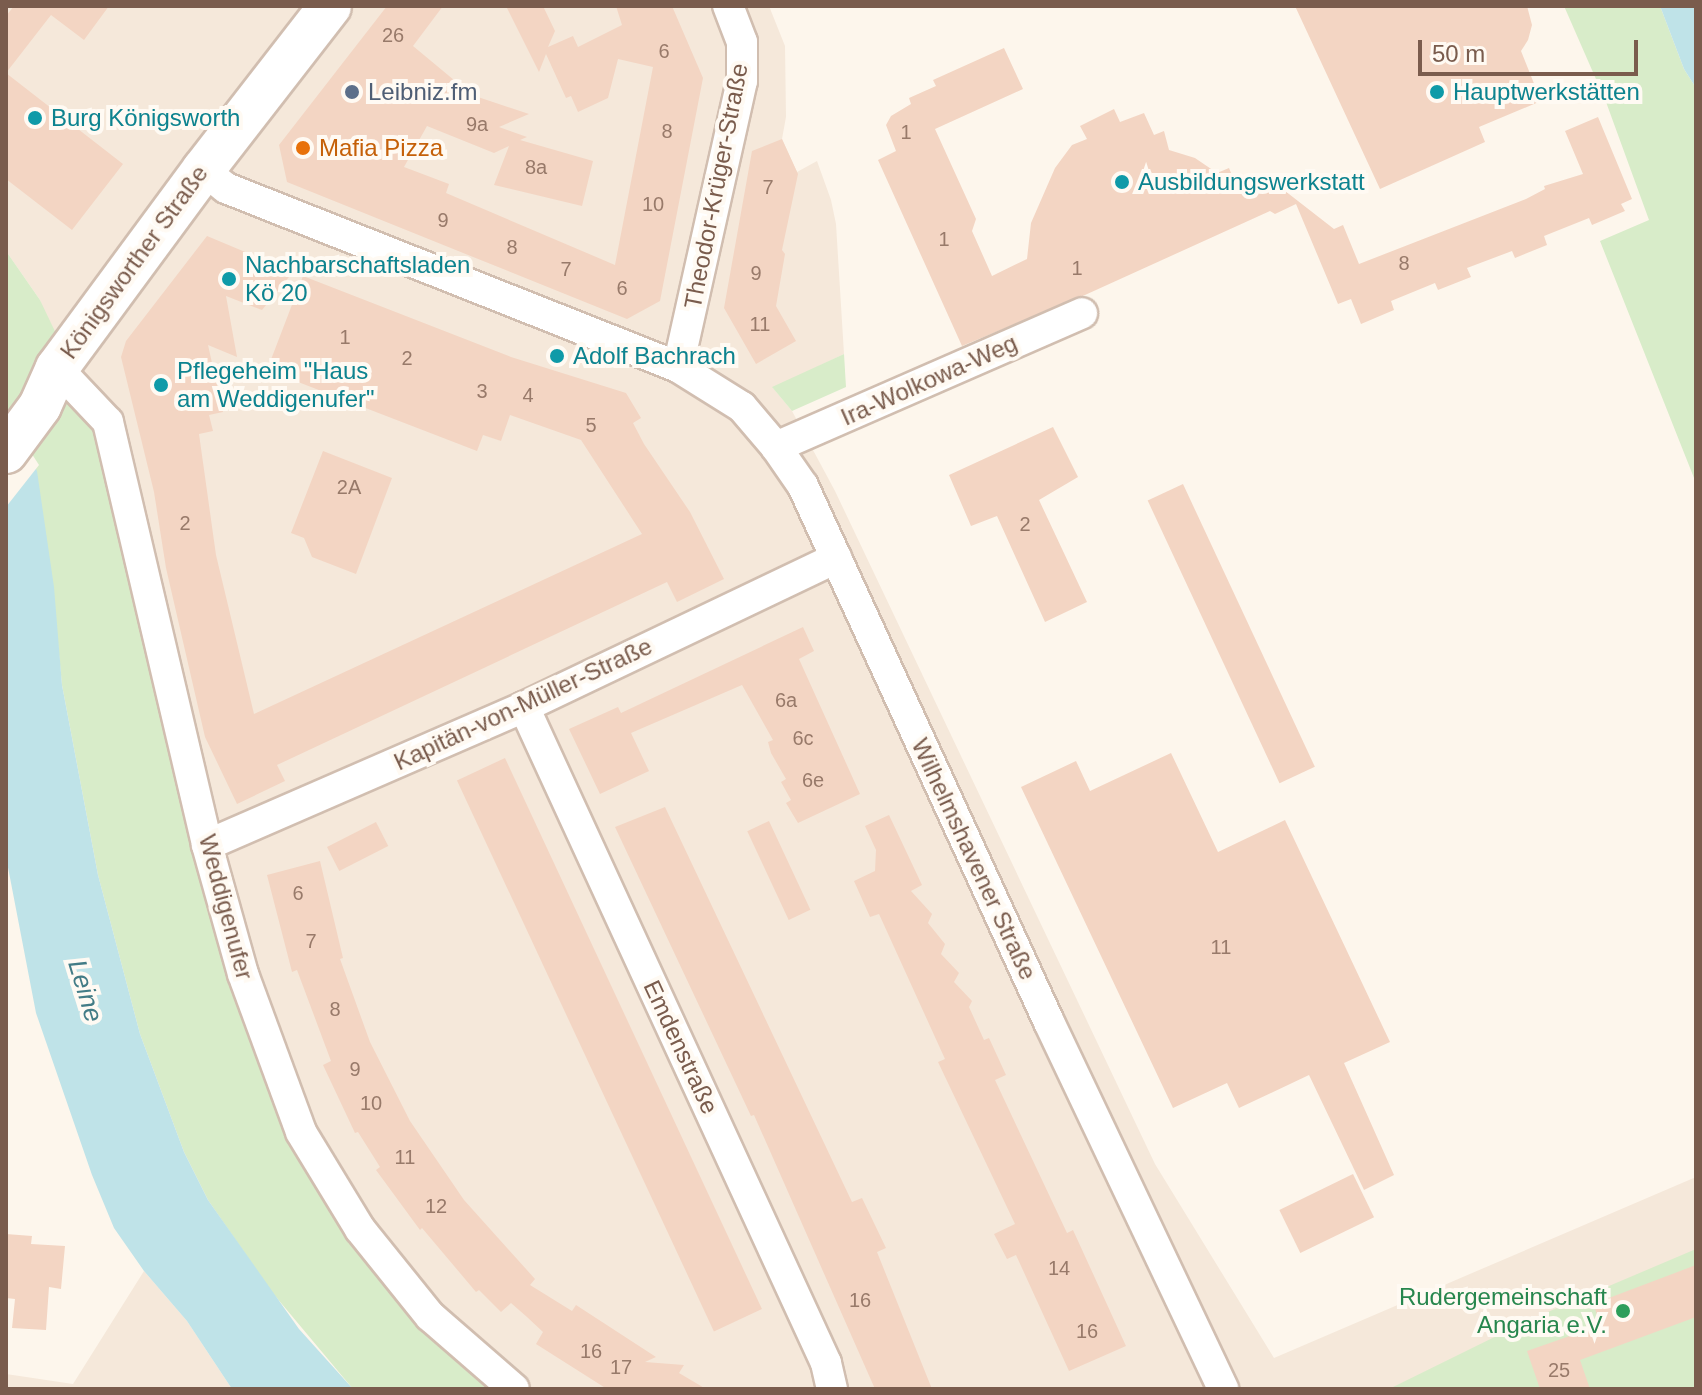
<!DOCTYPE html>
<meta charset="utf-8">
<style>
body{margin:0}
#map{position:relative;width:1702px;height:1395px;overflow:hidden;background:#fdf6ec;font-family:Arial,sans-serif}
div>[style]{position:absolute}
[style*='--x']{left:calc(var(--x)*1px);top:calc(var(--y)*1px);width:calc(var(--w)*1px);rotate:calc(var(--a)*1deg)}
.residential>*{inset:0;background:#f5e8da}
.green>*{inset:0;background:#d8ecc9}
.water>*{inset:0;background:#bfe3e8}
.pier>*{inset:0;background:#fdf6ec}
.building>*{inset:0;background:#f3d5c3;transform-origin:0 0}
.roads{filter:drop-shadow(2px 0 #d1beb0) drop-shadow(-2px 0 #d1beb0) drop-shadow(0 2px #d1beb0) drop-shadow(0 -2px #d1beb0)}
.street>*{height:30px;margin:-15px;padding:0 15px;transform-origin:15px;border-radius:15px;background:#fff}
.secondary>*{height:42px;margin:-21px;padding:0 21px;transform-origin:21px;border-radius:21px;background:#fff}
.dots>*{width:22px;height:22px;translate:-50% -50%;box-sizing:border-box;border:4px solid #fffaf3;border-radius:50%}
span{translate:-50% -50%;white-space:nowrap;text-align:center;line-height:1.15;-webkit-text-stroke:8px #fffaf3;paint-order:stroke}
.number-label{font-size:20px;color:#987a6a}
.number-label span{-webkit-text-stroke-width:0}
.service-label{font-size:24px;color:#4e5e75}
.left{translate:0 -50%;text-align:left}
.culture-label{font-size:24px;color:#0d838f}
.food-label{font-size:24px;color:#c56008}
.street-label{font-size:24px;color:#7a5c4d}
.leisure-label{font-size:24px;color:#27864d}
.right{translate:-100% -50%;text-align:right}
.water-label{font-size:26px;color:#437c86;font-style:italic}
.frame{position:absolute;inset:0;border:8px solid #7a5c4d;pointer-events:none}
.scale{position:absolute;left:1418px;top:40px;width:220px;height:36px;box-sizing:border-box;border:4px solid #7a5c4d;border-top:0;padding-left:10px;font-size:24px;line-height:28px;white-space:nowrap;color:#7a5c4d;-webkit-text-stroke:6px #fffaf3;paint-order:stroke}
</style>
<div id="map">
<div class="residential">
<div style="clip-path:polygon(769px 6px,785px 46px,786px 117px,782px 139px,797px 172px,817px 161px,831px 200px,836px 224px,844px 354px,773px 388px,792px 411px,835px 491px,1155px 1164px,1274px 1358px,1696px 1177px,1696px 1389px,514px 1389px,472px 1355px,301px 1132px,40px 300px,6px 251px,6px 7px)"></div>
<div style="clip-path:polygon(144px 1271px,187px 1321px,232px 1389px,6px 1389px,6px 1374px,73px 1384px)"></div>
</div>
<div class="green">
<div style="clip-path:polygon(1564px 6px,1660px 6px,1684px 69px,1696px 88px,1696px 483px,1600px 241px,1649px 220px,1606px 102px)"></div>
<div style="clip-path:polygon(6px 251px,40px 300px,93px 411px,199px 846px,329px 1180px,514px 1389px,353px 1389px,271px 1291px,208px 1200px,184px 1152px,140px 1034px,98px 875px,62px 685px,58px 644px,6px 418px)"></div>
<div style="clip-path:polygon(844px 354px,846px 387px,792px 411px,772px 387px)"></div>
<div style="clip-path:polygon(1696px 1249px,1696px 1389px,1389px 1389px,1529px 1320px)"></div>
</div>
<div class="water">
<div style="clip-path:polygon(1660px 6px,1696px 6px,1696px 88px,1684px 69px)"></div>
<div style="clip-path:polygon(6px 418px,37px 471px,54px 587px,62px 685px,98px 875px,140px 1034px,184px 1152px,208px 1200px,299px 1329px,353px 1389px,232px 1389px,187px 1321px,144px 1271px,114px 1228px,92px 1175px,36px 1013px,6px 857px)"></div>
</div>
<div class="pier">
<div style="clip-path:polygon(6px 414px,39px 465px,6px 507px)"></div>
</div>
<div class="building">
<div style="clip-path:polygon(14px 6px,109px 6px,84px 40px,51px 15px,6px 73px,123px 164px,72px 230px,6px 179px,6px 16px)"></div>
<div style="clip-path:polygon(387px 6px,443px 6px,413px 46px,472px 95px,529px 114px,499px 127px,527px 137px,520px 140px,593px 161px,582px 206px,494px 185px,509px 146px,494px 153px,427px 126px,404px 167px,449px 184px,446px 193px,615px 265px,653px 67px,618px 59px,608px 98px,578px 112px,571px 96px,566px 98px,546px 54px,539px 72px,506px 6px,543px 6px,555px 31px,548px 47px,573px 36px,578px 47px,622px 25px,616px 6px,672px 6px,703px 78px,660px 301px,627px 319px,287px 182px,279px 145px)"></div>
<div style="clip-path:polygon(1295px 6px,1527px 6px,1532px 25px,1528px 40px,1521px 51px,1541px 101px,1479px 127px,1485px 142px,1380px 189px)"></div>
<div style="clip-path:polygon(1004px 48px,1023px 89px,935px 129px,976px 219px,972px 231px,992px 276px,1027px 259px,1031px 223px,1055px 168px,1072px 145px,1087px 139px,1080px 126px,1114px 109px,1120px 122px,1144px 113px,1154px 135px,1164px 131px,1169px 150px,1195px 158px,1217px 173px,1229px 168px,1238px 190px,1267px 177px,1334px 229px,1343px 225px,1359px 264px,1526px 199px,1545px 189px,1544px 186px,1583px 174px,1565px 131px,1598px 117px,1632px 199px,1621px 204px,1625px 211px,1592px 225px,1589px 218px,1544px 236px,1547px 245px,1515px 258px,1512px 251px,1467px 268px,1471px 277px,1438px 290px,1435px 283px,1391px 301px,1394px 310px,1361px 324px,1351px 299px,1338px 304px,1296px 204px,1275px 214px,1270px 211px,1085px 295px,962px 346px,878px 160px,896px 151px,886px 125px,891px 116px,911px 104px,909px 98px,936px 86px,933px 80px)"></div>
<div style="clip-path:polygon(782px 139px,798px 174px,782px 250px,785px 254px,776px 306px,796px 341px,756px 364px,724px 308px,752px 151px)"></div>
<div style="clip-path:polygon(207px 236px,293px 272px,262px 310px,226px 296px,237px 357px,208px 345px,223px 412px,209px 415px,213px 431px,199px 434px,216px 555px,254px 714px,642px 534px,581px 440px,510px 415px,501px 441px,483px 435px,477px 451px,267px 370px,303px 276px,511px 357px,626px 393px,641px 418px,633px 423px,644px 444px,690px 512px,724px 579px,677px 602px,667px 582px,277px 765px,285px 781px,237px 804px,205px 737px,166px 568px,154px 492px,121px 357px,126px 341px)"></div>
<div style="clip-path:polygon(1053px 427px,1078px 477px,1039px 500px,1087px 602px,1045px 622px,997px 516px,971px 526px,949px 475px)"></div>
<div style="clip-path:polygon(323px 451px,392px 478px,356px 574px,312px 557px,304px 538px,291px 533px)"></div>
<div style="left:1183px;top:484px;width:312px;height:39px;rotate:65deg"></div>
<div style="clip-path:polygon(803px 627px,814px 651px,799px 659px,860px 794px,798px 823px,786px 803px,791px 800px,781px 782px,786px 779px,771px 753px,768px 742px,773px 740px,742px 685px,631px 733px,649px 771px,600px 794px,569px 729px,618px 707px,621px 713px)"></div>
<div style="clip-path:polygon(1171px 753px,1218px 852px,1285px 820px,1390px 1042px,1344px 1063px,1394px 1175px,1364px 1190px,1309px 1075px,1239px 1108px,1227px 1083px,1173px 1108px,1021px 787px,1076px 761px,1090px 791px)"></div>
<div style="left:505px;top:758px;width:608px;height:53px;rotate:65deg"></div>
<div style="clip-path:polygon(665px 807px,852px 1202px,862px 1198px,886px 1248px,877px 1252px,932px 1389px,875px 1389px,754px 1115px,751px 1116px,615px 827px)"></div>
<div style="clip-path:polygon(889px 815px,922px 885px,911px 891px,932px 914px,928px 923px,945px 944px,941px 954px,959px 973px,954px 982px,972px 1001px,969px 1007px,984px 1040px,989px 1038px,1006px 1075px,995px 1080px,1067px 1233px,1073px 1230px,1126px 1346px,1069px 1371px,1016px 1255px,1007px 1259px,994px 1234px,1015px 1224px,938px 1062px,945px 1059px,879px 914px,870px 917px,854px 881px,875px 871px,876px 850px,865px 826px)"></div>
<div style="left:769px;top:821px;width:98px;height:24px;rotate:65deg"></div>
<div style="left:376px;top:822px;width:27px;height:55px;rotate:63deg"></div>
<div style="clip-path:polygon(320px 861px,343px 958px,340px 959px,370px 1042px,410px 1121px,464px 1200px,535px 1279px,530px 1285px,572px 1311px,576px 1305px,656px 1357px,645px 1362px,684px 1365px,679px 1373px,706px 1389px,607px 1389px,536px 1344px,543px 1332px,527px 1317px,511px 1303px,501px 1312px,479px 1290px,476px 1292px,422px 1228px,420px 1230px,376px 1170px,380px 1167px,358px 1132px,355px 1133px,323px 1065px,331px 1061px,297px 970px,292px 972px,267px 875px)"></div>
<div style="left:1353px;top:1174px;width:48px;height:82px;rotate:64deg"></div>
<div style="clip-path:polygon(6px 1234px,32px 1236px,31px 1244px,65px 1246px,61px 1289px,49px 1287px,46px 1330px,12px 1328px,15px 1299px,6px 1298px)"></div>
<div style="clip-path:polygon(1696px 1265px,1696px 1317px,1580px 1360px,1590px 1389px,1540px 1389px,1527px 1351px,1601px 1325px,1593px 1304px)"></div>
</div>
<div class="roads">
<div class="street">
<div style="--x:203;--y:170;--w:29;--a:38"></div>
<div style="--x:226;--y:188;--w:486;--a:21.6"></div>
<div style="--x:678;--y:367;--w:75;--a:32"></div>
<div style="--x:742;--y:407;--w:52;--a:49.6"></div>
<div style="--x:776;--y:447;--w:47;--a:55.3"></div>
<div style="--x:803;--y:486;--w:590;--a:65.35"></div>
<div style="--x:1049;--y:1022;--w:406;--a:64.6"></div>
<div style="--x:678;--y:367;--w:293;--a:-77.4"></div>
<div style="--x:742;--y:81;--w:39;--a:-90"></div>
<div style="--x:742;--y:42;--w:39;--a:-111"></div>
<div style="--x:57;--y:368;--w:74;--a:46.6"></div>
<div style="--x:108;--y:422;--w:434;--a:76.8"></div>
<div style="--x:207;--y:845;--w:134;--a:74.4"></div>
<div style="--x:243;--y:974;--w:168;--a:69.8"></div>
<div style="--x:301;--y:1132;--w:114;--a:58.7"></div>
<div style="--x:360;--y:1229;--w:112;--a:51.2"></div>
<div style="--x:430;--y:1316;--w:111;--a:41"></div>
<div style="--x:776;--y:447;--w:334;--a:-23.6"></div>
<div style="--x:524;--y:707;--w:722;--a:65.28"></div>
<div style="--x:826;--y:1363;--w:27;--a:77"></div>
<div style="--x:207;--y:845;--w:346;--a:-23.5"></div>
<div style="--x:524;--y:707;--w:346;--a:-25.5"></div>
</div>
<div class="secondary">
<div style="--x:6;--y:452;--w:57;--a:-53.5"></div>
<div style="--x:40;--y:406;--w:42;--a:-65.9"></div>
<div style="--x:57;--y:368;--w:246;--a:-53.6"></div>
<div style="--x:203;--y:170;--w:207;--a:-52.2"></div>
</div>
</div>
<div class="dots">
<div style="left:352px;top:92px;background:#5c6f8a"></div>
<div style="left:1437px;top:92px;background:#0f9aa8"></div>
<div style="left:35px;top:118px;background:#0f9aa8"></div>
<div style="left:303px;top:148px;background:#e8710a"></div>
<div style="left:1122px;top:182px;background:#0f9aa8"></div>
<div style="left:229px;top:279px;background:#0f9aa8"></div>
<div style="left:557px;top:356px;background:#0f9aa8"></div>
<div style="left:161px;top:385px;background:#0f9aa8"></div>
<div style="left:1623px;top:1311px;background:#2e9e5b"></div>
</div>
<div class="number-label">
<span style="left:393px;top:35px">26</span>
<span style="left:664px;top:51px">6</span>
<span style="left:477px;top:124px">9a</span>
<span style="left:667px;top:131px">8</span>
<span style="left:906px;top:132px">1</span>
<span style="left:536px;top:167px">8a</span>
<span style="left:768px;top:187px">7</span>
<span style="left:653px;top:204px">10</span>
<span style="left:443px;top:220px">9</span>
<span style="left:944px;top:239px">1</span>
<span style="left:512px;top:247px">8</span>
<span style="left:1404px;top:263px">8</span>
<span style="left:1077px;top:268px">1</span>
<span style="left:566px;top:269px">7</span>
<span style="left:756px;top:273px">9</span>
<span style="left:622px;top:288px">6</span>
<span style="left:760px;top:324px">11</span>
<span style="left:345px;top:337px">1</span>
<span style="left:407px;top:358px">2</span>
<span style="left:482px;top:391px">3</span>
<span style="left:528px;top:395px">4</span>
<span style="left:591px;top:425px">5</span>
<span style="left:349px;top:487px">2A</span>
<span style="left:185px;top:523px">2</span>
<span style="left:1025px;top:524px">2</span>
<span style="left:786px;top:700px">6a</span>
<span style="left:803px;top:738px">6c</span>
<span style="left:813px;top:780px">6e</span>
<span style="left:298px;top:893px">6</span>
<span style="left:311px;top:941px">7</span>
<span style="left:1221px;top:947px">11</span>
<span style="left:335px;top:1009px">8</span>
<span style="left:355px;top:1069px">9</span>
<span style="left:371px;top:1103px">10</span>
<span style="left:405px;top:1157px">11</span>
<span style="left:436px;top:1206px">12</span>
<span style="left:1059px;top:1268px">14</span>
<span style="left:860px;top:1300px">16</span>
<span style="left:1087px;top:1331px">16</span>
<span style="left:591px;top:1351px">16</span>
<span style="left:621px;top:1367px">17</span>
<span style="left:1559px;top:1370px">25</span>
</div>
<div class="service-label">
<span class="left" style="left:368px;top:92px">Leibniz.fm</span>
</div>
<div class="culture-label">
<span class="left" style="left:1453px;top:92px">Hauptwerkstätten</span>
<span class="left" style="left:51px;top:118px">Burg Königsworth</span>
<span class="left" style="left:1138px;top:182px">Ausbildungswerkstatt</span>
<span class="left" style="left:245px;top:279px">Nachbarschaftsladen<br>Kö 20</span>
<span class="left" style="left:573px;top:356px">Adolf Bachrach</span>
<span class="left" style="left:177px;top:385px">Pflegeheim "Haus<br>am Weddigenufer"</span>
</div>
<div class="food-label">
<span class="left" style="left:319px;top:148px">Mafia Pizza</span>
</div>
<div class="street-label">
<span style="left:716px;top:186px;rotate:-79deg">Theodor-Krüger-Straße</span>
<span style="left:134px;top:262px;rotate:-54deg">Königsworther Straße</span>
<span style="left:929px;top:380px;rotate:-24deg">Ira-Wolkowa-Weg</span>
<span style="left:523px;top:704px;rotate:-25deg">Kapitän-von-Müller-Straße</span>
<span style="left:974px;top:859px;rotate:65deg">Wilhelmshavener Straße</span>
<span style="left:226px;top:907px;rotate:75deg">Weddigenufer</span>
<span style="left:681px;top:1047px;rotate:65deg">Emdenstraße</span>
</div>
<div class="leisure-label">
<span class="right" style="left:1607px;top:1311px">Rudergemeinschaft<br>Angaria e.V.</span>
</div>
<div class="water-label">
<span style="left:85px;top:991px;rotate:73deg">Leine</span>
</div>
<div class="frame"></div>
<div class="scale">50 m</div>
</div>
